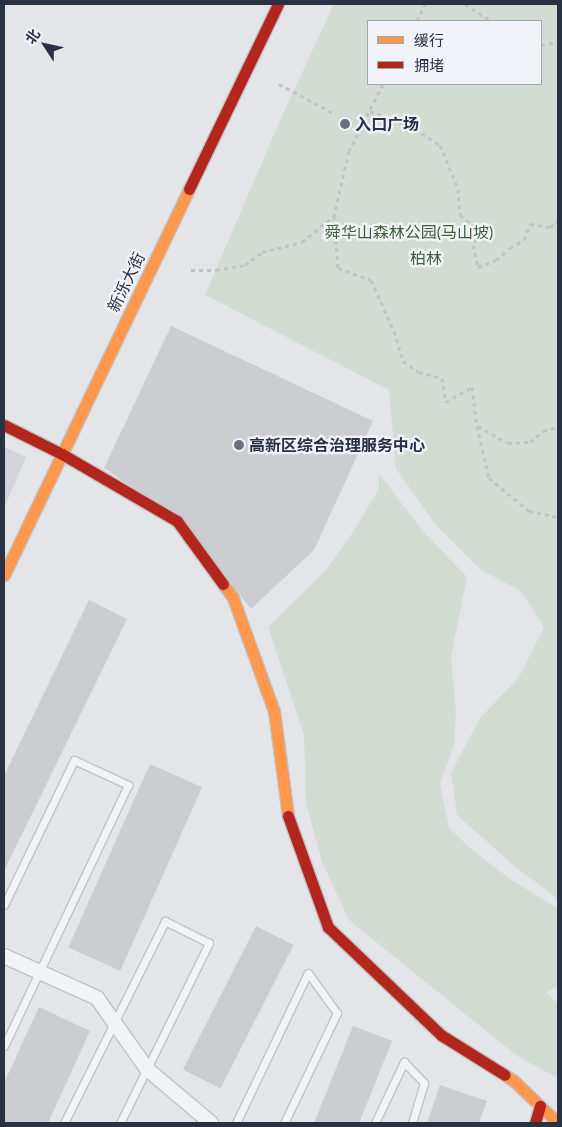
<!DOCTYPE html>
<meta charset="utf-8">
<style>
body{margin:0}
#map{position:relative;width:562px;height:1127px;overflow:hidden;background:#e3e5e8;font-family:Lato,"Noto Sans SC",sans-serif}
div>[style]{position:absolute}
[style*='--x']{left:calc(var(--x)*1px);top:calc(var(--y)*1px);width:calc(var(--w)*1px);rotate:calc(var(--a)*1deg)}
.built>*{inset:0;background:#d1d4db}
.green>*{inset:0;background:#d3dcd3}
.building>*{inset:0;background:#cbcdd1;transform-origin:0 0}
.path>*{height:3px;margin-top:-1.5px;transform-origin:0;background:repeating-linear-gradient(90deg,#c2c3c8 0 4px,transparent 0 8px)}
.roads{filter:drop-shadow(1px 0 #c1c3c6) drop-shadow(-1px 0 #c1c3c6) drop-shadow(0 1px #c1c3c6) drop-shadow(0 -1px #c1c3c6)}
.lane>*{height:7px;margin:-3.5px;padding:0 3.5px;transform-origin:3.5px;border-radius:3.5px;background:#f2f3f5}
.street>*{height:14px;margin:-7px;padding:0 7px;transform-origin:7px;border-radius:7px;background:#f2f3f5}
.slow>*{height:11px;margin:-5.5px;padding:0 5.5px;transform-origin:5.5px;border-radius:5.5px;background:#ff974d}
.jam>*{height:11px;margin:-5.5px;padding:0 5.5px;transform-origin:5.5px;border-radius:5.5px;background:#b3261e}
.dots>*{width:14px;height:14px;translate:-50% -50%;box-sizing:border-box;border:2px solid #f1f3f8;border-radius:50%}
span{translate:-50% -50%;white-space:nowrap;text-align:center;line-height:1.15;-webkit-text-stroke:4.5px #f1f3f8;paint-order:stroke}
.poi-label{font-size:16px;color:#293143;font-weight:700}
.left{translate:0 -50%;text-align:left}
.park-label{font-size:16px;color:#3b5f36}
.street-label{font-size:16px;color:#293143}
.frame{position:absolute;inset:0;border:5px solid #293143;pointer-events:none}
.legend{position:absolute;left:367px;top:20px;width:175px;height:65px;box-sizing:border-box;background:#f1f3f8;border:1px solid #a1a5b0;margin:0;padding:6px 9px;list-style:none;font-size:15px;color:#293143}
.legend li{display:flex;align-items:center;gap:10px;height:25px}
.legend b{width:25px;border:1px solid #a1a5b0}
.north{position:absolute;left:20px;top:20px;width:50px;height:50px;-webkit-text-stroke:4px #f1f3f8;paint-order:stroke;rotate:305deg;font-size:14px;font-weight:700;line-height:20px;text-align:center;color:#293143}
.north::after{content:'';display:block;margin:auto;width:18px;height:22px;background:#293143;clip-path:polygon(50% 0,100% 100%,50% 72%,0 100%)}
</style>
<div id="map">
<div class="built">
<div style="clip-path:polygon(4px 447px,26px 457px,4px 508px)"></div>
</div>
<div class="green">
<div style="clip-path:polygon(evenodd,334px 4px,558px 4px,558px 899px,513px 865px,457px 815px,451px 773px,480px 718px,519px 677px,544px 627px,521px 591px,481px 570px,435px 524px,396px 469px,389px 390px,205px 295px,282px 116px,334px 4px,368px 21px,541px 21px,541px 84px,368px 84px,368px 21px)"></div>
<div style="clip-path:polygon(378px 472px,421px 529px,467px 577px,451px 657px,456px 712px,454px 745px,440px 784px,449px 828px,470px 848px,510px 879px,558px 909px,558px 986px,546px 992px,558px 1004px,558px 1078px,517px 1056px,349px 920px,322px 862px,306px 803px,304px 735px,268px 627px,325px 571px,351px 535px,379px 489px)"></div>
</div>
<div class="building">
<div style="clip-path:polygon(171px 326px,373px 421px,314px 550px,251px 609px,178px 518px,104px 468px)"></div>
<div style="clip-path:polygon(89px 600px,127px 619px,4px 871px,4px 776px)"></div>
<div style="left:150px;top:764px;width:57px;height:201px;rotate:24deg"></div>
<div style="left:256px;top:926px;width:42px;height:161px;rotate:27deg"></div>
<div style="clip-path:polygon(39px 1007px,90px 1031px,48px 1123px,4px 1123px,4px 1083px)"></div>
<div style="clip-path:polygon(353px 1026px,392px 1041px,359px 1123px,314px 1123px)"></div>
<div style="clip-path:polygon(440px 1085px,487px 1101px,479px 1123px,427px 1123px)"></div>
</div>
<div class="path">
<div style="--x:465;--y:4;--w:31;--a:33"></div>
<div style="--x:417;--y:21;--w:19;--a:-65"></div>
<div style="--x:541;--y:45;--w:17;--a:-10"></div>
<div style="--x:279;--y:84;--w:61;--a:28.2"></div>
<div style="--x:383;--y:84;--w:75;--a:116.9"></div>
<div style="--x:349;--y:151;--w:67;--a:103"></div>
<div style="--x:334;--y:216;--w:52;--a:85.6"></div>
<div style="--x:338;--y:268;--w:35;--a:20"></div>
<div style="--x:371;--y:280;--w:56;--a:65.7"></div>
<div style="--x:394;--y:331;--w:31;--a:73"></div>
<div style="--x:403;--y:361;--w:19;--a:35"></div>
<div style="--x:419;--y:372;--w:24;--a:15"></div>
<div style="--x:442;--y:378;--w:24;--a:81"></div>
<div style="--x:446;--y:402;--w:30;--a:-30"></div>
<div style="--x:472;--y:387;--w:39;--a:83"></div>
<div style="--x:477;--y:426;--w:53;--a:77"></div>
<div style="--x:489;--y:478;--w:52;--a:39.5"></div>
<div style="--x:529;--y:511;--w:30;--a:12"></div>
<div style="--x:370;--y:111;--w:48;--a:21.8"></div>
<div style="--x:415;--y:129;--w:30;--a:33"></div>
<div style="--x:440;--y:145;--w:48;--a:67.8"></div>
<div style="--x:458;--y:189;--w:26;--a:86"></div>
<div style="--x:460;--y:215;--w:26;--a:39"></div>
<div style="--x:480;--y:231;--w:16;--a:117"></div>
<div style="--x:473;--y:245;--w:23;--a:77"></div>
<div style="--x:478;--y:267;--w:19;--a:-21"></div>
<div style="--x:496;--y:260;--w:18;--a:-41"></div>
<div style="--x:510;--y:248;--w:16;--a:-30"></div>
<div style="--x:524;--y:240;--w:17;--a:-69"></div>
<div style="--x:530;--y:224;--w:20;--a:9"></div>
<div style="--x:550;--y:227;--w:10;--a:-37"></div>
<div style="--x:191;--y:270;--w:25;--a:0"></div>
<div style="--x:216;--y:270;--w:29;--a:-10"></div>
<div style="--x:245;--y:265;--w:21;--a:-37"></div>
<div style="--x:262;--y:252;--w:41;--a:-14"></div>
<div style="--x:302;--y:242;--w:41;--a:-39.1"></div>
<div style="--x:478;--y:426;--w:34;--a:30"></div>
<div style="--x:508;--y:443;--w:22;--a:-3"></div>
<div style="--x:530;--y:442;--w:17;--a:-40"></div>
<div style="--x:543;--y:431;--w:16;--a:-15"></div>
</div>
<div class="roads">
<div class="lane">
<div style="--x:4;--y:905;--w:161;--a:-64.2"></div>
<div style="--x:74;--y:760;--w:60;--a:24.8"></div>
<div style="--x:128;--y:785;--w:289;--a:115.4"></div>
<div style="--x:64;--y:1123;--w:226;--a:-63.4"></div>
<div style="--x:165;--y:921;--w:49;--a:26.6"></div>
<div style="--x:209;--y:943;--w:201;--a:116.3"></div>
<div style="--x:236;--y:1123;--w:166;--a:-64.4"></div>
<div style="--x:308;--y:973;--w:49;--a:54.1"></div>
<div style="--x:337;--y:1013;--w:122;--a:115.7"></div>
<div style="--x:375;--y:1123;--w:68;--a:-64.6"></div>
<div style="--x:404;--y:1062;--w:29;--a:46"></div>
<div style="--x:424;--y:1083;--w:42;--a:106.7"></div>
</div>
<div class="street">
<div style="--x:4;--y:956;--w:102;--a:24.3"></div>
<div style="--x:97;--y:998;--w:87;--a:54.8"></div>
<div style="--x:147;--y:1069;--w:84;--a:40.2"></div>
</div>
<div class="slow">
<div style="--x:4;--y:575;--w:428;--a:-64.4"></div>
<div style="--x:223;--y:584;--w:17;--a:54"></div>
<div style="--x:233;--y:598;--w:120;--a:70.1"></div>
<div style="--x:274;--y:711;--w:106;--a:82.4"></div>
<div style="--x:505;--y:1075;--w:11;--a:34"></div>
<div style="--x:514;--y:1081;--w:61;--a:43.7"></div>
</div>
<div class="jam">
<div style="--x:189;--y:189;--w:205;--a:-64.3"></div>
<div style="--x:4;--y:425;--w:65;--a:26.6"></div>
<div style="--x:62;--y:454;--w:133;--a:30.2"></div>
<div style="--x:177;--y:521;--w:78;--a:53.9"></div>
<div style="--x:288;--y:816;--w:118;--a:70.2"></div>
<div style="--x:328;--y:927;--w:156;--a:43.7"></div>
<div style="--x:441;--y:1035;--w:75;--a:32"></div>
<div style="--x:535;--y:1123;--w:18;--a:-74"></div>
</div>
</div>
<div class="dots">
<div style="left:345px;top:124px;background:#6a707d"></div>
<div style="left:239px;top:445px;background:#6a707d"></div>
</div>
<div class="poi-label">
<span class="left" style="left:355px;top:124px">入口广场</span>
<span class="left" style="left:249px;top:445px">高新区综合治理服务中心</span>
</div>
<div class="park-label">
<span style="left:409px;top:232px">舜华山森林公园(马山坡)</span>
<span style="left:426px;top:258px">柏林</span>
</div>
<div class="street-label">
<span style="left:126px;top:282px;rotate:-64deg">新泺大街</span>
</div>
<div class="frame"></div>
<ul class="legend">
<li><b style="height:6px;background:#ff974d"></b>缓行</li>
<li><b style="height:6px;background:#b3261e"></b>拥堵</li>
</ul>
<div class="north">北</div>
</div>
